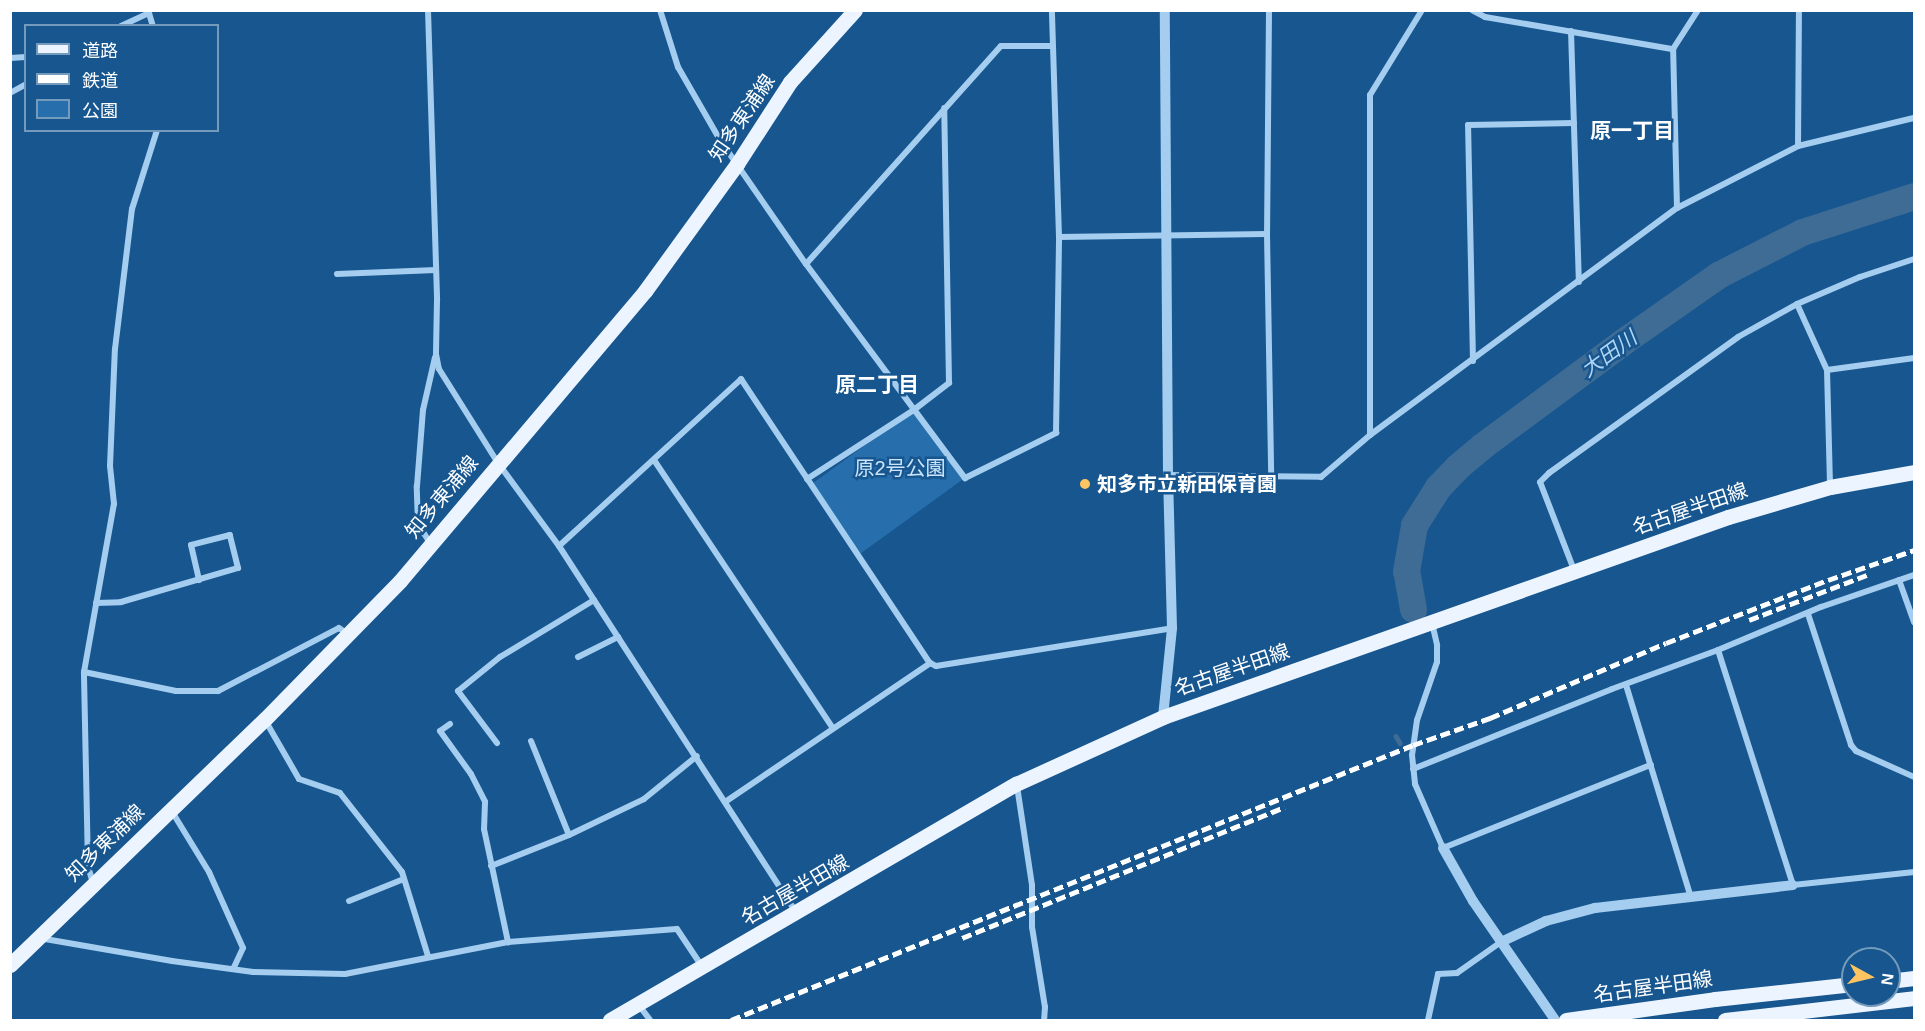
<!DOCTYPE html>
<meta charset="utf-8">
<style>
body{margin:0}
#map{position:relative;width:1925px;height:1031px;overflow:hidden;background:#17568f;font-family:Helvetica,"Noto Sans JP",sans-serif}
div>[style]{position:absolute}
[style*='--x']{left:calc(var(--x)*1px);top:calc(var(--y)*1px);width:calc(var(--w)*1px);rotate:calc(var(--a)*1deg)}
.green>*{inset:0;background:#276fac;transform-origin:0 0}
.stream>*{height:4.5px;margin:-2.25px;padding:0 2.25px;transform-origin:2.25px;border-radius:2.25px;background:#3f6c95}
.river>*{height:27px;margin:-13.5px;padding:0 13.5px;transform-origin:13.5px;border-radius:13.5px;background:#3f6c95}
.minor>*{height:6px;margin:-3px;padding:0 3px;transform-origin:3px;border-radius:3px;background:#a4cdef}
.tertiary>*{height:10px;margin:-5px;padding:0 5px;transform-origin:5px;border-radius:5px;background:#a4cdef}
.primary>*{height:15px;margin:-7.5px;padding:0 7.5px;transform-origin:7.5px;border-radius:7.5px;background:#ecf5ff}
.rail>*{height:4.5px;margin-top:-2.25px;transform-origin:0;background:repeating-linear-gradient(90deg,#fff 0 10px,transparent 0 14.5px)}
.dots>*{width:16px;height:16px;translate:-50% -50%;box-sizing:border-box;border:3px solid #17568f;border-radius:50%}
span{translate:-50% -50%;white-space:nowrap;text-align:center;line-height:1.15;-webkit-text-stroke:5px #17568f;paint-order:stroke}
.street-label{font-size:20px;color:#fff}
.park-label{font-size:20px;color:#cae5fb}
.poi-label{font-size:20px;color:#fff;font-weight:700}
.left{translate:0 -50%;text-align:left}
.neighbourhood-label{font-size:21px;color:#fff;font-weight:700}
.water-label{font-size:21px;color:#b0d6f6;font-style:italic}
.frame{position:absolute;inset:0;border:12px solid #fff;pointer-events:none}
.legend{position:absolute;left:24px;top:24px;width:195px;height:108px;box-sizing:border-box;background:#17568f;border:2px solid #749abc;margin:0;padding:8px 10px;list-style:none;font-size:18px;color:#fff}
.legend li{display:flex;align-items:center;gap:12px;height:30px}
.legend b{width:30px;border:2px solid #749abc}
.north{position:absolute;left:1841px;top:947px;width:60px;height:60px;box-sizing:border-box;background:#17568f;border:2px solid #749abc;border-radius:50%;rotate:98deg;font-size:16px;font-weight:700;line-height:24px;text-align:center;color:#fff}
.north::after{content:'';display:block;margin:auto;width:21px;height:27px;background:#ffc462;clip-path:polygon(50% 0,100% 100%,50% 72%,0 100%)}
</style>
<div id="map">
<div class="green">
<div style="left:915px;top:409px;width:85px;height:129px;rotate:54deg"></div>
</div>
<div class="stream">
<div style="--x:1413;--y:609;--w:6;--a:81"></div>
<div style="--x:1396;--y:736;--w:8;--a:60"></div>
</div>
<div class="river">
<div style="--x:1413;--y:609;--w:39;--a:-100"></div>
<div style="--x:1406;--y:571;--w:47;--a:-80.1"></div>
<div style="--x:1414;--y:525;--w:45;--a:-57.7"></div>
<div style="--x:1438;--y:487;--w:28;--a:-46"></div>
<div style="--x:1457;--y:467;--w:33;--a:-40"></div>
<div style="--x:1482;--y:446;--w:173;--a:-36.5"></div>
<div style="--x:1621;--y:343;--w:118;--a:-35"></div>
<div style="--x:1718;--y:275;--w:94;--a:-27.1"></div>
<div style="--x:1802;--y:232;--w:118;--a:-17.8"></div>
</div>
<div class="minor">
<div style="--x:148;--y:10;--w:17;--a:73"></div>
<div style="--x:428;--y:10;--w:290;--a:88.2"></div>
<div style="--x:437;--y:300;--w:54;--a:91.1"></div>
<div style="--x:436;--y:354;--w:15;--a:79"></div>
<div style="--x:439;--y:369;--w:111;--a:57.9"></div>
<div style="--x:498;--y:463;--w:103;--a:53.7"></div>
<div style="--x:559;--y:546;--w:435;--a:57.1"></div>
<div style="--x:660;--y:10;--w:60;--a:72.5"></div>
<div style="--x:678;--y:67;--w:84;--a:60.1"></div>
<div style="--x:720;--y:140;--w:151;--a:55.3"></div>
<div style="--x:806;--y:264;--w:267;--a:53.4"></div>
<div style="--x:965;--y:478;--w:102;--a:-26.3"></div>
<div style="--x:1056;--y:433;--w:196;--a:-89.1"></div>
<div style="--x:1059;--y:237;--w:227;--a:-91.8"></div>
<div style="--x:1269;--y:10;--w:224;--a:90.5"></div>
<div style="--x:1267;--y:234;--w:241;--a:89"></div>
<div style="--x:1472;--y:10;--w:15;--a:28"></div>
<div style="--x:1485;--y:17;--w:191;--a:9.7"></div>
<div style="--x:121;--y:26;--w:31;--a:-25"></div>
<div style="--x:1571;--y:31;--w:251;--a:88.2"></div>
<div style="--x:10;--y:58;--w:16;--a:-4"></div>
<div style="--x:10;--y:93;--w:18;--a:-29"></div>
<div style="--x:1798;--y:146;--w:136;--a:-89.6"></div>
<div style="--x:1677;--y:208;--w:159;--a:-91.4"></div>
<div style="--x:1673;--y:49;--w:46;--a:-57.3"></div>
<div style="--x:1059;--y:237;--w:208;--a:-0.8"></div>
<div style="--x:806;--y:264;--w:292;--a:-48.2"></div>
<div style="--x:1001;--y:46;--w:51;--a:0"></div>
<div style="--x:337;--y:274;--w:99;--a:-2.3"></div>
<div style="--x:1797;--y:304;--w:72;--a:65.6"></div>
<div style="--x:1827;--y:370;--w:116;--a:88.5"></div>
<div style="--x:1473;--y:361;--w:236;--a:-91.2"></div>
<div style="--x:1468;--y:125;--w:106;--a:-1.1"></div>
<div style="--x:1827;--y:370;--w:88;--a:-7.9"></div>
<div style="--x:1370;--y:435;--w:340;--a:-90"></div>
<div style="--x:1370;--y:95;--w:100;--a:-58.5"></div>
<div style="--x:654;--y:460;--w:322;--a:56.3"></div>
<div style="--x:1168;--y:475;--w:153;--a:0.7"></div>
<div style="--x:1321;--y:477;--w:65;--a:-40.6"></div>
<div style="--x:1370;--y:435;--w:382;--a:-36.5"></div>
<div style="--x:1677;--y:208;--w:136;--a:-27.1"></div>
<div style="--x:1798;--y:146;--w:119;--a:-13.6"></div>
<div style="--x:807;--y:479;--w:129;--a:-32.9"></div>
<div style="--x:915;--y:409;--w:43;--a:-37.4"></div>
<div style="--x:949;--y:383;--w:275;--a:-91"></div>
<div style="--x:430;--y:543;--w:22;--a:-122"></div>
<div style="--x:418;--y:524;--w:38;--a:-92"></div>
<div style="--x:417;--y:486;--w:76;--a:-85.5"></div>
<div style="--x:423;--y:410;--w:54;--a:-77.2"></div>
<div style="--x:559;--y:546;--w:247;--a:-42.5"></div>
<div style="--x:741;--y:379;--w:341;--a:56.4"></div>
<div style="--x:930;--y:663;--w:7;--a:27"></div>
<div style="--x:936;--y:666;--w:239;--a:-9.1"></div>
<div style="--x:1574;--y:570;--w:94;--a:-111.1"></div>
<div style="--x:1540;--y:482;--w:13;--a:-45"></div>
<div style="--x:1549;--y:473;--w:233;--a:-35.7"></div>
<div style="--x:1738;--y:337;--w:68;--a:-29.2"></div>
<div style="--x:1797;--y:304;--w:69;--a:-23.2"></div>
<div style="--x:1860;--y:277;--w:57;--a:-18.4"></div>
<div style="--x:1899;--y:580;--w:45;--a:70.3"></div>
<div style="--x:96;--y:603;--w:25;--a:-2"></div>
<div style="--x:121;--y:602;--w:122;--a:-16.2"></div>
<div style="--x:238;--y:568;--w:34;--a:-104"></div>
<div style="--x:230;--y:535;--w:40;--a:165.6"></div>
<div style="--x:191;--y:545;--w:36;--a:77"></div>
<div style="--x:1808;--y:614;--w:138;--a:71.8"></div>
<div style="--x:1851;--y:745;--w:8;--a:50"></div>
<div style="--x:1856;--y:751;--w:64;--a:24.1"></div>
<div style="--x:1432;--y:623;--w:23;--a:77"></div>
<div style="--x:1437;--y:645;--w:17;--a:90"></div>
<div style="--x:1437;--y:662;--w:61;--a:109"></div>
<div style="--x:1417;--y:720;--w:35;--a:98"></div>
<div style="--x:1412;--y:755;--w:29;--a:84"></div>
<div style="--x:1415;--y:784;--w:70;--a:66.4"></div>
<div style="--x:1443;--y:848;--w:224;--a:-21.8"></div>
<div style="--x:1718;--y:650;--w:247;--a:72.3"></div>
<div style="--x:1793;--y:885;--w:122;--a:-6.1"></div>
<div style="--x:578;--y:657;--w:45;--a:-26.6"></div>
<div style="--x:84;--y:672;--w:94;--a:11.7"></div>
<div style="--x:176;--y:691;--w:42;--a:0"></div>
<div style="--x:218;--y:691;--w:136;--a:-27.5"></div>
<div style="--x:339;--y:628;--w:11;--a:34"></div>
<div style="--x:1626;--y:685;--w:222;--a:73"></div>
<div style="--x:265;--y:720;--w:68;--a:60"></div>
<div style="--x:299;--y:779;--w:43;--a:18.9"></div>
<div style="--x:340;--y:793;--w:100;--a:51.9"></div>
<div style="--x:402;--y:872;--w:88;--a:72.8"></div>
<div style="--x:450;--y:724;--w:12;--a:145"></div>
<div style="--x:440;--y:731;--w:53;--a:54.2"></div>
<div style="--x:471;--y:774;--w:31;--a:63"></div>
<div style="--x:485;--y:802;--w:27;--a:92"></div>
<div style="--x:484;--y:829;--w:116;--a:78"></div>
<div style="--x:531;--y:741;--w:101;--a:68"></div>
<div style="--x:497;--y:743;--w:65;--a:-126.9"></div>
<div style="--x:458;--y:691;--w:54;--a:-39"></div>
<div style="--x:500;--y:657;--w:110;--a:-31.2"></div>
<div style="--x:1413;--y:769;--w:214;--a:-21.9"></div>
<div style="--x:1612;--y:689;--w:113;--a:-20.2"></div>
<div style="--x:1718;--y:650;--w:112;--a:-22.7"></div>
<div style="--x:1821;--y:607;--w:98;--a:-19"></div>
<div style="--x:1017;--y:786;--w:100;--a:81.4"></div>
<div style="--x:1032;--y:885;--w:42;--a:90"></div>
<div style="--x:1032;--y:927;--w:81;--a:80.8"></div>
<div style="--x:1045;--y:1007;--w:13;--a:94"></div>
<div style="--x:725;--y:802;--w:248;--a:-34.1"></div>
<div style="--x:171;--y:810;--w:73;--a:58.5"></div>
<div style="--x:209;--y:872;--w:83;--a:65.9"></div>
<div style="--x:243;--y:948;--w:23;--a:115"></div>
<div style="--x:491;--y:866;--w:84;--a:-21.7"></div>
<div style="--x:569;--y:835;--w:83;--a:-25.6"></div>
<div style="--x:644;--y:799;--w:68;--a:-39.1"></div>
<div style="--x:93;--y:883;--w:17;--a:-107"></div>
<div style="--x:88;--y:867;--w:195;--a:-91.2"></div>
<div style="--x:84;--y:672;--w:171;--a:-79.9"></div>
<div style="--x:114;--y:504;--w:38;--a:-96"></div>
<div style="--x:110;--y:466;--w:117;--a:-87.6"></div>
<div style="--x:115;--y:349;--w:141;--a:-83.1"></div>
<div style="--x:132;--y:209;--w:83;--a:-72.4"></div>
<div style="--x:349;--y:901;--w:59;--a:-21.8"></div>
<div style="--x:42;--y:935;--w:5;--a:53"></div>
<div style="--x:45;--y:939;--w:129;--a:9.8"></div>
<div style="--x:172;--y:961;--w:82;--a:7.7"></div>
<div style="--x:253;--y:972;--w:92;--a:1.2"></div>
<div style="--x:345;--y:974;--w:166;--a:-11.1"></div>
<div style="--x:508;--y:942;--w:169;--a:-4.4"></div>
<div style="--x:677;--y:929;--w:43;--a:56.3"></div>
<div style="--x:638;--y:1004;--w:20;--a:53"></div>
<div style="--x:1428;--y:1020;--w:47;--a:-77.7"></div>
<div style="--x:1438;--y:974;--w:19;--a:-3"></div>
<div style="--x:1457;--y:973;--w:54;--a:-35.2"></div>
</div>
<div class="tertiary">
<div style="--x:1163;--y:717;--w:89;--a:-84.2"></div>
<div style="--x:1172;--y:628;--w:153;--a:-91.5"></div>
<div style="--x:1168;--y:475;--w:465;--a:-90.4"></div>
<div style="--x:1443;--y:848;--w:61;--a:60.5"></div>
<div style="--x:1473;--y:901;--w:145;--a:55.4"></div>
<div style="--x:1501;--y:942;--w:50;--a:-25"></div>
<div style="--x:1546;--y:921;--w:51;--a:-14.9"></div>
<div style="--x:1595;--y:908;--w:199;--a:-6.6"></div>
</div>
<div class="primary">
<div style="--x:10;--y:965;--w:354;--a:-44"></div>
<div style="--x:265;--y:719;--w:193;--a:-45.6"></div>
<div style="--x:400;--y:581;--w:380;--a:-49.8"></div>
<div style="--x:645;--y:291;--w:157;--a:-54.1"></div>
<div style="--x:737;--y:164;--w:98;--a:-57.1"></div>
<div style="--x:790;--y:82;--w:97;--a:-47.9"></div>
<div style="--x:1889;--y:981;--w:25;--a:-7"></div>
<div style="--x:610;--y:1020;--w:470;--a:-30.2"></div>
<div style="--x:1016;--y:784;--w:162;--a:-24.5"></div>
<div style="--x:1163;--y:717;--w:599;--a:-19.49"></div>
<div style="--x:1728;--y:517;--w:106;--a:-16.4"></div>
<div style="--x:1830;--y:487;--w:85;--a:-10.1"></div>
<div style="--x:1566;--y:1020;--w:150;--a:-8"></div>
<div style="--x:1715;--y:999;--w:139;--a:-6.2"></div>
<div style="--x:1725;--y:1020;--w:190;--a:-6.6"></div>
</div>
<div class="rail">
<div style="--x:1749;--y:620;--w:126;--a:-20.9"></div>
<div style="--x:962;--y:938;--w:348;--a:-22.1"></div>
<div style="--x:731;--y:1020;--w:735;--a:-21.96"></div>
<div style="--x:1413;--y:745;--w:82;--a:-19.3"></div>
<div style="--x:1490;--y:718;--w:191;--a:-23.1"></div>
<div style="--x:1666;--y:643;--w:174;--a:-21.3"></div>
<div style="--x:1828;--y:580;--w:91;--a:-19.2"></div>
</div>
<div class="dots">
<div style="left:1085px;top:484px;background:#ffc462"></div>
</div>
<div class="street-label">
<span style="left:742px;top:118px;rotate:-56deg">知多東浦線</span>
<span style="left:442px;top:497px;rotate:-50deg">知多東浦線</span>
<span style="left:1690px;top:509px;rotate:-19deg">名古屋半田線</span>
<span style="left:1232px;top:670px;rotate:-19deg">名古屋半田線</span>
<span style="left:105px;top:843px;rotate:-44deg">知多東浦線</span>
<span style="left:795px;top:890px;rotate:-30deg">名古屋半田線</span>
<span style="left:1653px;top:987px;rotate:-8deg">名古屋半田線</span>
</div>
<div class="park-label">
<span style="left:900px;top:468px">原2号公園</span>
</div>
<div class="poi-label">
<span class="left" style="left:1097px;top:484px">知多市立新田保育園</span>
</div>
<div class="neighbourhood-label">
<span style="left:1632px;top:131px">原一丁目</span>
<span style="left:877px;top:385px">原二丁目</span>
</div>
<div class="water-label">
<span style="left:1609px;top:354px;rotate:-36deg">大田川</span>
</div>
<div class="frame"></div>
<ul class="legend">
<li><b style="height:8px;background:#ecf5ff"></b>道路</li>
<li><b style="height:8px;background:#fff"></b>鉄道</li>
<li><b style="height:16px;background:#276fac"></b>公園</li>
</ul>
<div class="north">N</div>
</div>
